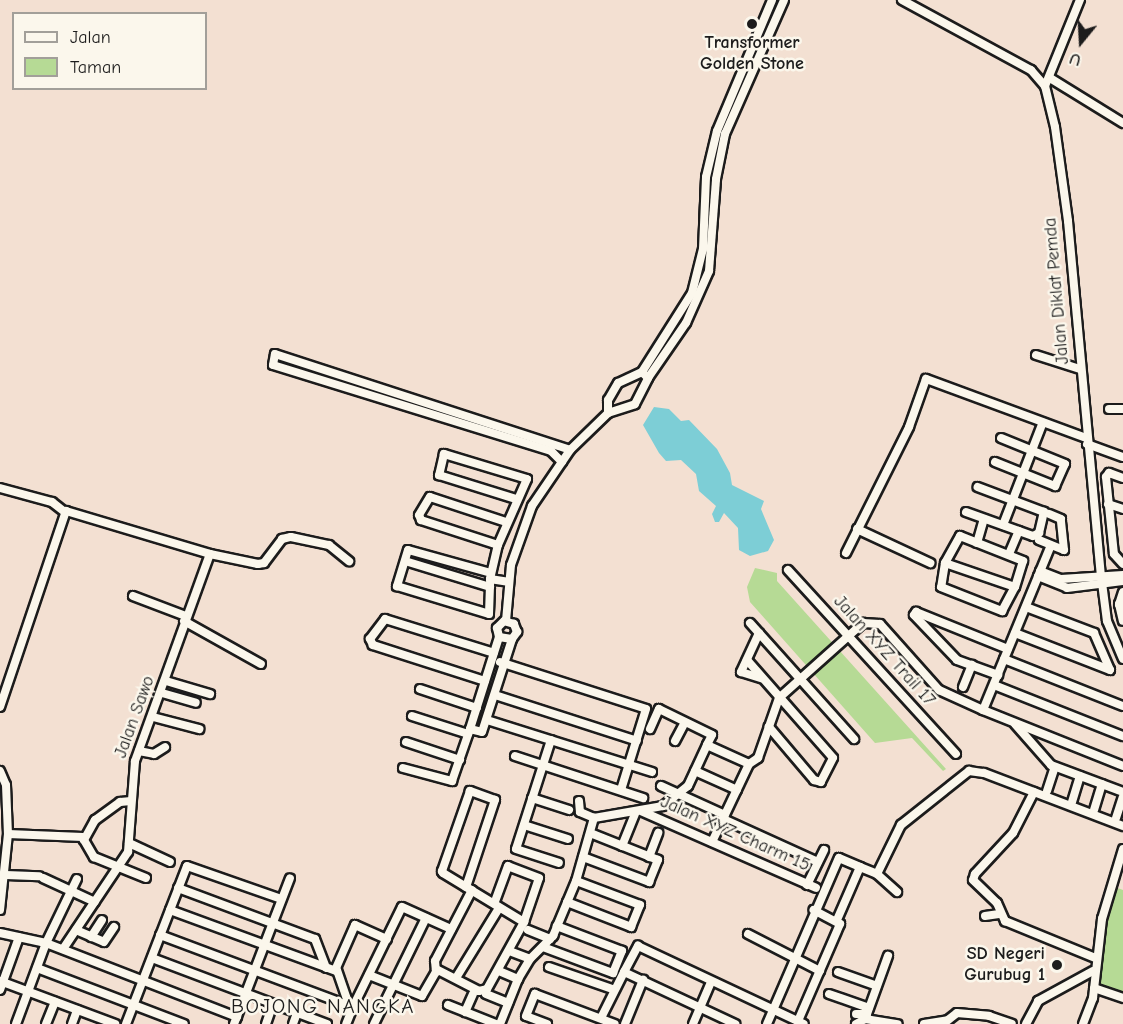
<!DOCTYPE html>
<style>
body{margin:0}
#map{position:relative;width:1123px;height:1024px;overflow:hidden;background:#f3e0d2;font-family:"Comic Neue",sans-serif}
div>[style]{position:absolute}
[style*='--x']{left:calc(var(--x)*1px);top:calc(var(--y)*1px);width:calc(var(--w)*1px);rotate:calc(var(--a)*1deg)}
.green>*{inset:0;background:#b6da95}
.water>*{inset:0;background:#7dced6}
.roads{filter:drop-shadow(2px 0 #1c1c1c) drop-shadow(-2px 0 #1c1c1c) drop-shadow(0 2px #1c1c1c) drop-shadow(0 -2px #1c1c1c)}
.minor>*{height:8px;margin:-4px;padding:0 4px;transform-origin:4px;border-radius:4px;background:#fbf7ec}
.dots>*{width:16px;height:16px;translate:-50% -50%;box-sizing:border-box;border:3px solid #fbf7ec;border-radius:50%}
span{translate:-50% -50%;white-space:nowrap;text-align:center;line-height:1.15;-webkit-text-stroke:5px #fbf7ec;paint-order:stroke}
.poi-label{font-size:18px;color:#1c1c1c;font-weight:700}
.right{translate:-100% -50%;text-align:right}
.street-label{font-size:18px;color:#1c1c1c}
.quarter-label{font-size:21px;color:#1c1c1c;letter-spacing:1.5px}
.legend{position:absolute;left:12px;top:12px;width:195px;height:78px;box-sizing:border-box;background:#fbf7ec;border:2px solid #a29f99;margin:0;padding:8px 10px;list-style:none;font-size:18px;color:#1c1c1c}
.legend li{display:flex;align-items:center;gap:12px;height:30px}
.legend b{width:30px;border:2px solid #a29f99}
.north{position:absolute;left:1051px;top:12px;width:60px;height:60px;-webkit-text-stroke:4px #fbf7ec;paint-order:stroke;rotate:198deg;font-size:16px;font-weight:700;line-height:24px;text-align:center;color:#1c1c1c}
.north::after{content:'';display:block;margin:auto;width:21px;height:27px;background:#1c1c1c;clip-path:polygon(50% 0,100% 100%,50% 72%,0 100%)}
</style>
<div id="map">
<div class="green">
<div style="clip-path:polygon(755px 568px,777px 573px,777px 581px,946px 769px,943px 771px,912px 738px,875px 743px,750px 602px,747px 587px)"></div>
<div style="clip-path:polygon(1115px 887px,1123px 890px,1123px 1002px,1099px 993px,1098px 953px)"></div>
</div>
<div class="water">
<div style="clip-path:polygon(654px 407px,669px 409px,681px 421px,689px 420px,717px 449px,730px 473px,732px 485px,764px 501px,761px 509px,774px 540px,768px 551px,750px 556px,739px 550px,738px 528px,724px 513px,719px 522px,715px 522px,712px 514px,716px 506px,699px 491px,696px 474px,681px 460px,666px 461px,659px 453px,643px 425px)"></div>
</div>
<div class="roads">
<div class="minor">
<div style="--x:902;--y:0;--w:147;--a:28.5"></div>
<div style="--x:1031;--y:70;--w:21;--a:49"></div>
<div style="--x:1045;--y:86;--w:42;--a:76.3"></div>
<div style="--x:1055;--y:127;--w:95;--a:82.1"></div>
<div style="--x:1068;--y:221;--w:356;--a:84.7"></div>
<div style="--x:1101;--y:575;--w:46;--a:82.6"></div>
<div style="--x:1107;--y:621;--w:41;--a:67.2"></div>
<div style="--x:1050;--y:78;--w:86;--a:31.7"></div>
<div style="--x:1045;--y:86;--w:93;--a:-67.9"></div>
<div style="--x:1036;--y:355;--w:46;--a:17.7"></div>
<div style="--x:642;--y:372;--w:93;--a:-57.7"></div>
<div style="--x:692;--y:293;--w:45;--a:-76"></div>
<div style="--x:703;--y:249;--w:72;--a:-87.6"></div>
<div style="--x:706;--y:177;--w:47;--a:-76.6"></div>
<div style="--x:717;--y:131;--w:142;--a:-67.2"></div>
<div style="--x:648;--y:378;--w:67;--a:-55.4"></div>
<div style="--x:686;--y:323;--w:57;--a:-66.1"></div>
<div style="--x:709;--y:271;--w:92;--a:-85.6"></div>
<div style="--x:716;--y:179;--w:46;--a:-78.7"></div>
<div style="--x:725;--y:134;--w:146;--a:-66.2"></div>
<div style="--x:1109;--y:409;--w:14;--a:0"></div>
<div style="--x:1087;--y:444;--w:38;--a:20"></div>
<div style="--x:562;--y:462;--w:16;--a:-135"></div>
<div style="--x:551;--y:451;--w:291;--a:-162.8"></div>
<div style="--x:273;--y:365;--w:11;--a:-80"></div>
<div style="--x:275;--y:354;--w:310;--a:18"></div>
<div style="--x:995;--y:462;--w:65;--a:21.8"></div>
<div style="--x:1055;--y:486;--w:24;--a:-66"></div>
<div style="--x:1065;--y:464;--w:69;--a:-157.9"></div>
<div style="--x:1123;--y:478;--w:15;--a:-160"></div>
<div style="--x:1109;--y:473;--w:5;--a:127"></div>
<div style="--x:1106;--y:477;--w:77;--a:84.1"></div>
<div style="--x:1114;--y:554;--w:13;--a:48"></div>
<div style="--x:0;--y:488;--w:54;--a:15.1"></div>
<div style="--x:52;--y:502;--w:16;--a:38"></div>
<div style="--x:1108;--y:504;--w:16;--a:18"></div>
<div style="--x:966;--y:512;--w:71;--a:19.7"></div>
<div style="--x:1033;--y:536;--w:7;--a:-27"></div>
<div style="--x:1039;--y:533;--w:22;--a:-77"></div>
<div style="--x:1044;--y:512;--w:71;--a:-159.3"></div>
<div style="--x:1003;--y:525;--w:110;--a:-68.8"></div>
<div style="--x:857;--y:529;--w:81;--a:25"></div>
<div style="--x:960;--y:536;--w:68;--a:21.6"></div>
<div style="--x:1023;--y:561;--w:27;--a:107"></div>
<div style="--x:1015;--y:587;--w:74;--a:-161.1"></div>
<div style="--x:945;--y:563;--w:31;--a:-61"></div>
<div style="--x:1039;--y:540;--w:27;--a:22"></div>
<div style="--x:1064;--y:550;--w:31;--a:-96"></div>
<div style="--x:1061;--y:519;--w:13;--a:-157"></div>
<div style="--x:977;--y:543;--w:25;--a:-74"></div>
<div style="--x:498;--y:545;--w:81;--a:-162"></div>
<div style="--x:421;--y:520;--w:5;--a:-112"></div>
<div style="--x:419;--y:515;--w:21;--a:-59"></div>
<div style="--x:430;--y:497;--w:80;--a:18.2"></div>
<div style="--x:846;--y:553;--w:141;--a:-63.4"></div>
<div style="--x:909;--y:427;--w:51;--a:-70.5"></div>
<div style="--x:926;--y:379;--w:171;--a:20.2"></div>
<div style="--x:1009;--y:554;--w:25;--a:-67"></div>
<div style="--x:405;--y:561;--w:89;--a:17"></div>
<div style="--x:945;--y:563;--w:24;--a:99"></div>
<div style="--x:941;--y:587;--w:66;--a:21.5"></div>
<div style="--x:1002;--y:611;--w:27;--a:-62"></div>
<div style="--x:788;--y:570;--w:249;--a:47.6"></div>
<div style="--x:1040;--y:571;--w:22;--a:21"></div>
<div style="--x:1061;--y:579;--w:62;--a:-3.7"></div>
<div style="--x:491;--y:573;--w:86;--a:-164.5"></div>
<div style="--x:408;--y:550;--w:38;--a:107"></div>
<div style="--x:397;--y:586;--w:96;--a:16.9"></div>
<div style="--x:489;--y:614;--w:35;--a:-88"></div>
<div style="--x:490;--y:579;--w:35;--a:-77"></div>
<div style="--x:498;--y:545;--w:72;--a:-66.3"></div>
<div style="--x:527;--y:479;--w:87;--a:-163.2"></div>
<div style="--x:444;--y:454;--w:22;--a:103"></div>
<div style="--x:439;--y:475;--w:81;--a:17.3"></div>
<div style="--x:1038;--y:576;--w:31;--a:22"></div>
<div style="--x:1067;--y:588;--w:56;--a:-7.1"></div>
<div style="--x:490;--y:579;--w:18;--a:9"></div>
<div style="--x:1123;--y:592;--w:13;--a:108"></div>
<div style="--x:1119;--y:604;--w:17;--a:77"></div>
<div style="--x:133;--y:596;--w:57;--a:20.7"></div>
<div style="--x:1026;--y:607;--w:73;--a:20.9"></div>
<div style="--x:1094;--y:633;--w:40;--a:66.6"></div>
<div style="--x:914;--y:615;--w:62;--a:46.3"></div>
<div style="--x:957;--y:660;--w:44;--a:20.1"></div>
<div style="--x:914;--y:615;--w:4;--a:-56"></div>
<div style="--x:916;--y:612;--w:99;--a:21.9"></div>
<div style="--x:184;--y:621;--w:88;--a:29.2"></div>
<div style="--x:506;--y:621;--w:56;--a:-84.9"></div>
<div style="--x:511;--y:565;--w:63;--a:-70.4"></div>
<div style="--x:532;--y:506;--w:68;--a:-55.8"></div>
<div style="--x:570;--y:450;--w:53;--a:-44.2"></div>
<div style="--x:608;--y:413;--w:28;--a:-18"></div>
<div style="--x:635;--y:404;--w:29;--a:-63"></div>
<div style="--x:648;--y:378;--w:8;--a:-135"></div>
<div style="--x:642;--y:372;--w:26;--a:155"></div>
<div style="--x:618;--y:383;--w:20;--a:120"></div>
<div style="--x:608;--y:400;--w:13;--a:90"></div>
<div style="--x:750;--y:623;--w:156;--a:48.1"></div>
<div style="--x:759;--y:633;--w:43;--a:114.8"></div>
<div style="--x:741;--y:672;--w:21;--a:17"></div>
<div style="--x:1015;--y:633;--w:102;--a:21.3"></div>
<div style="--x:499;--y:637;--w:13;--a:9"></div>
<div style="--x:512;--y:639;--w:9;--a:-54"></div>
<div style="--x:517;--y:632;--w:9;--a:-111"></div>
<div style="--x:514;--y:624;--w:10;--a:-163"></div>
<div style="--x:504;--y:621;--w:10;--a:135"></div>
<div style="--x:497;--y:628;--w:9;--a:77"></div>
<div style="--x:499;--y:637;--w:96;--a:107.5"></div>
<div style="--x:470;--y:729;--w:12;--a:14"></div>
<div style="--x:482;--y:732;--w:98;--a:-72.1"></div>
<div style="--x:1004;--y:659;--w:128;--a:21.6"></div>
<div style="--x:747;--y:660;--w:130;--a:48.7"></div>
<div style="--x:833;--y:758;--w:27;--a:117"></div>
<div style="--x:821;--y:782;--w:7;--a:-164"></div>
<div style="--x:814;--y:780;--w:70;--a:-130.3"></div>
<div style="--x:500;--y:662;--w:153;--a:17.8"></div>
<div style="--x:646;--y:709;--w:85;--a:107.2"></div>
<div style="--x:166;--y:681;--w:46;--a:16.5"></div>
<div style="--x:485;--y:681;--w:118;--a:-162.2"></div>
<div style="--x:373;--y:645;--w:7;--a:-117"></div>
<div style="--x:370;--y:639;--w:25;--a:-53"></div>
<div style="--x:385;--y:619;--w:114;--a:17.3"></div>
<div style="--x:994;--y:685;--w:139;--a:21.6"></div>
<div style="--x:963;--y:687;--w:24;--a:-68"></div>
<div style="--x:420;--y:689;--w:60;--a:18.4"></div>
<div style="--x:162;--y:693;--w:35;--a:16"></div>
<div style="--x:495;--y:695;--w:149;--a:17.9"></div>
<div style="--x:0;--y:707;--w:207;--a:-71.4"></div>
<div style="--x:66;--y:511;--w:150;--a:16.6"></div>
<div style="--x:210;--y:554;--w:49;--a:11.8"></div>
<div style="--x:258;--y:564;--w:6;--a:-9"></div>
<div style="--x:264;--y:563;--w:30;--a:-53"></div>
<div style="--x:282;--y:539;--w:9;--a:-13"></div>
<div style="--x:291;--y:537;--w:39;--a:12"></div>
<div style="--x:329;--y:545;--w:26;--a:39"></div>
<div style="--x:983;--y:710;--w:151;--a:21.8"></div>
<div style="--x:412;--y:716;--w:59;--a:17.8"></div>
<div style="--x:153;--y:717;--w:48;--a:14.6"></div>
<div style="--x:487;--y:720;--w:173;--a:17.5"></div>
<div style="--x:1015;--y:724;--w:55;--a:48.7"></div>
<div style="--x:1051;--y:765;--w:77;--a:20.6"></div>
<div style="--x:650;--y:729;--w:22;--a:-66"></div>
<div style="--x:659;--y:709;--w:59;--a:26.1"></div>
<div style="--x:712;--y:735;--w:11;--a:117"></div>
<div style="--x:551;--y:740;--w:114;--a:107.8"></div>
<div style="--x:516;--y:849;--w:45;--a:18"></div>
<div style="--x:675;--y:741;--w:21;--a:-62"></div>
<div style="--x:406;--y:742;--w:57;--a:18.4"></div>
<div style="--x:139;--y:751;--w:15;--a:11"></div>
<div style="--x:154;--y:754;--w:13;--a:-32"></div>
<div style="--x:515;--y:756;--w:135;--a:18.2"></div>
<div style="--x:403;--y:768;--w:51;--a:14.9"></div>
<div style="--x:452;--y:781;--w:55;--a:-70.9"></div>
<div style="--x:0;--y:771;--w:15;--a:67"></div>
<div style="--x:6;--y:785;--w:49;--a:87.7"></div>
<div style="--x:695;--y:771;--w:46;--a:24.3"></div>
<div style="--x:661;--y:786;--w:70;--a:24.4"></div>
<div style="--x:1047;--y:791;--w:25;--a:-72"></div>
<div style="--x:1034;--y:792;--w:46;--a:117.1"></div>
<div style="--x:1013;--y:833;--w:56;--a:132.8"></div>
<div style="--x:975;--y:874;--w:6;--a:108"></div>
<div style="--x:973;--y:880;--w:33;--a:44"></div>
<div style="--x:997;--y:903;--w:20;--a:66"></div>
<div style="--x:1005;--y:921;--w:97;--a:22.3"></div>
<div style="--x:532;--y:798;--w:39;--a:18"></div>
<div style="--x:131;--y:801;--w:11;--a:175"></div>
<div style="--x:120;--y:802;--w:31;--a:144"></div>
<div style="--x:95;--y:820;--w:23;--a:119"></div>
<div style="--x:84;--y:840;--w:20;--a:60"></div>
<div style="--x:94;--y:857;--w:56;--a:22"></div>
<div style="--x:579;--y:801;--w:11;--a:85"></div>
<div style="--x:580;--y:812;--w:15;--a:23"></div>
<div style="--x:1072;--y:802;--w:27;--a:-73"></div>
<div style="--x:1094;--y:810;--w:27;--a:-73"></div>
<div style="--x:641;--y:811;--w:191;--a:23.7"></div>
<div style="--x:1116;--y:818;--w:22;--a:-72"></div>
<div style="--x:723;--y:819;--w:104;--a:24.4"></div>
<div style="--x:524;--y:825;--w:46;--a:17.7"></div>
<div style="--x:712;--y:842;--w:86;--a:-64.6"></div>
<div style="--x:129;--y:843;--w:45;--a:24.9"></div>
<div style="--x:622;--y:846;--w:37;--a:-68"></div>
<div style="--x:583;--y:857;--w:71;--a:20.7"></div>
<div style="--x:649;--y:882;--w:24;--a:-68"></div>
<div style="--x:658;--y:860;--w:73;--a:-158.3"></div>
<div style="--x:649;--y:857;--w:26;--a:-69"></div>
<div style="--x:860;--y:867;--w:18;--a:22"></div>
<div style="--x:877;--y:874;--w:27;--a:42"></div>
<div style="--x:877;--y:874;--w:55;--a:-63.9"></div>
<div style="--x:901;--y:825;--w:87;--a:-38.5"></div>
<div style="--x:969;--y:771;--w:15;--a:8"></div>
<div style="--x:984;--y:773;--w:149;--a:20.9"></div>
<div style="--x:6;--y:875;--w:33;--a:2"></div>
<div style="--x:43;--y:878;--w:57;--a:24.8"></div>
<div style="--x:807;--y:885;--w:39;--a:-64"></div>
<div style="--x:466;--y:887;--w:92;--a:-71.6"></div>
<div style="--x:495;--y:800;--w:27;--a:-160"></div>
<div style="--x:470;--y:791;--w:85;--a:109.3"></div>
<div style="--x:442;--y:871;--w:2;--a:63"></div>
<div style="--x:443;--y:873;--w:95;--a:31.2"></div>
<div style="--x:178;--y:888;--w:146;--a:20.4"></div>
<div style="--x:315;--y:939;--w:31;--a:69"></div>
<div style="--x:567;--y:902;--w:69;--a:21.3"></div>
<div style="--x:631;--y:927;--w:24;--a:-68"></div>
<div style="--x:640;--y:905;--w:68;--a:-159.4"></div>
<div style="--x:0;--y:910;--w:76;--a:-84"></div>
<div style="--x:8;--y:834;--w:75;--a:2.3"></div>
<div style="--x:170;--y:910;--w:177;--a:20.2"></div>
<div style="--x:985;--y:916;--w:14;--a:-8"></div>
<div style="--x:76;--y:930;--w:30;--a:23"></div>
<div style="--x:104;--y:942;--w:18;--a:-56"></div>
<div style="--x:528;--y:930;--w:24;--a:22"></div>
<div style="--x:0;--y:933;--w:47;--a:12.3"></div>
<div style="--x:46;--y:943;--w:205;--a:21.2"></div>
<div style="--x:748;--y:934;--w:81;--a:27.2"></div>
<div style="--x:160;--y:935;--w:206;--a:20.5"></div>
<div style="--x:353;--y:1007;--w:18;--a:112"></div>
<div style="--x:91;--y:937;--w:20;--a:-57"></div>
<div style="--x:543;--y:947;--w:75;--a:20.4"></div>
<div style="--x:613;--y:973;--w:24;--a:-68"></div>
<div style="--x:622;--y:951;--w:70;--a:-159"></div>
<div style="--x:63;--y:949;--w:117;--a:-56.2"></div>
<div style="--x:128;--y:852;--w:91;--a:-85.6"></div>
<div style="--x:135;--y:761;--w:220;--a:-70.1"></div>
<div style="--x:512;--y:952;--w:19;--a:21"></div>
<div style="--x:152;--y:958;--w:187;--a:20.7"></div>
<div style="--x:549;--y:967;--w:67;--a:19.2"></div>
<div style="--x:37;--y:968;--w:157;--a:20.9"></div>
<div style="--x:436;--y:969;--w:48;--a:27.1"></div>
<div style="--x:479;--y:991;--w:8;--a:-14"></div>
<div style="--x:487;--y:989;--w:77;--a:-61.1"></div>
<div style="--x:524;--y:922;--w:46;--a:-71.2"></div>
<div style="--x:539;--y:878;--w:33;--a:-159"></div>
<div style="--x:508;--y:866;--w:40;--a:110.2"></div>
<div style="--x:499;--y:971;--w:21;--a:23"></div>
<div style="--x:624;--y:972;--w:30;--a:-62"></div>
<div style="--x:638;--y:946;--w:183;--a:25.2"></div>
<div style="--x:838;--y:972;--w:41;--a:19.7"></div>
<div style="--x:369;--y:975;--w:57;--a:21.6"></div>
<div style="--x:422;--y:996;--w:28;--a:-60"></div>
<div style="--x:436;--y:972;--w:11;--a:-95"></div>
<div style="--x:435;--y:961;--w:80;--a:-62.5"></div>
<div style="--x:456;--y:978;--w:82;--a:-58.4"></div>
<div style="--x:0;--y:981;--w:123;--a:20.5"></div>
<div style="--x:1094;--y:988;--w:31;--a:19"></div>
<div style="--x:0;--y:990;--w:56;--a:-70.3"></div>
<div style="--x:486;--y:994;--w:24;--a:22"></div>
<div style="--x:829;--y:994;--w:42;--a:19.3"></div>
<div style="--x:349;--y:1005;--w:39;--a:-109"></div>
<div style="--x:336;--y:968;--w:47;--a:-66.2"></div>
<div style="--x:355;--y:925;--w:35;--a:24"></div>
<div style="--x:448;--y:1005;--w:52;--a:21.6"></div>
<div style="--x:353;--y:1007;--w:111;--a:-63.9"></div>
<div style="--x:402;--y:907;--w:54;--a:24.2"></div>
<div style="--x:465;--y:1012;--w:20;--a:-66"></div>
<div style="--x:856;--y:1014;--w:11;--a:0"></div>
<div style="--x:867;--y:1014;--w:62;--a:-70.1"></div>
<div style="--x:601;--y:1018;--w:51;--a:-63.4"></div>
<div style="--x:624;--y:972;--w:123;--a:25.1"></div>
<div style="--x:798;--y:1021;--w:106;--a:-66.6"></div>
<div style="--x:840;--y:924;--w:30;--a:-152"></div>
<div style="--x:16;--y:1024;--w:86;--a:-69.7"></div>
<div style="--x:46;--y:943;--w:71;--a:-64.2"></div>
<div style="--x:46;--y:1024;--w:24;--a:-68"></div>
<div style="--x:72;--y:1024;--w:15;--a:-70"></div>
<div style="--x:126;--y:1024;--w:169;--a:-68.9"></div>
<div style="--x:187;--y:866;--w:100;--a:19.3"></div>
<div style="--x:234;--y:1024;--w:156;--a:-69"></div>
<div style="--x:266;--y:1024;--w:21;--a:-71"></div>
<div style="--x:293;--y:1024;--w:12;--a:-70"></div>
<div style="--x:374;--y:1024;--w:118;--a:-63.9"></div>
<div style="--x:500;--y:1024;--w:48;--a:-68.2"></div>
<div style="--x:518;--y:979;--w:23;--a:-59"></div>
<div style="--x:530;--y:959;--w:33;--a:-45"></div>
<div style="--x:553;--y:936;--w:60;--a:-67.3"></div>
<div style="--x:576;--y:881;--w:66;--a:-74.1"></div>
<div style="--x:594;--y:818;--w:70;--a:-9.9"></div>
<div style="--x:663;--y:806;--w:32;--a:-39"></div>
<div style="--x:688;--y:786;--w:45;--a:-65.1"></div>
<div style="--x:707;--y:745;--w:46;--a:24.3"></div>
<div style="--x:749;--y:764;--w:11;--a:-34"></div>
<div style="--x:758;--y:758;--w:64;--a:-70.7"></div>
<div style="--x:779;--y:698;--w:113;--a:-41.8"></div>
<div style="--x:863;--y:623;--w:17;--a:3"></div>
<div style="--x:880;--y:624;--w:89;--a:48.2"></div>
<div style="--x:939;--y:690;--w:48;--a:24.4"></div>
<div style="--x:983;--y:710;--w:178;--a:-67.6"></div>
<div style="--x:547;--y:1024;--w:22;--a:-159"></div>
<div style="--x:526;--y:1016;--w:24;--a:-68"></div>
<div style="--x:535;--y:994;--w:85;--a:20.6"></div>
<div style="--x:625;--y:1024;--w:48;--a:-67.8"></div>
<div style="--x:693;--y:1024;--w:46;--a:-66.8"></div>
<div style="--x:767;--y:1024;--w:181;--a:-66.6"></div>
<div style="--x:839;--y:858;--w:23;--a:23"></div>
<div style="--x:860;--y:867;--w:58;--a:113.5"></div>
<div style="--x:856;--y:1024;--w:10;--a:-29"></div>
<div style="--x:865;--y:1019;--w:33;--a:9"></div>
<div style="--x:924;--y:1024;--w:24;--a:-9"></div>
<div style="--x:948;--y:1020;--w:11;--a:-38"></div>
<div style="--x:957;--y:1013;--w:32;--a:5"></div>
<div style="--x:989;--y:1016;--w:24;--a:19"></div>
<div style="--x:1026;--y:1024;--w:26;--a:-62"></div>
<div style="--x:1038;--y:1001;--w:63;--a:-28.6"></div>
<div style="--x:1083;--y:1024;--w:28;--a:-69"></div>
<div style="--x:1093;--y:998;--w:80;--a:-83.5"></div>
<div style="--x:1102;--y:919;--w:73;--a:-73.3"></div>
</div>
</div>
<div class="dots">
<div style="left:752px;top:24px;background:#1c1c1c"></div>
<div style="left:1057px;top:965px;background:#1c1c1c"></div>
</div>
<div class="poi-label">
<span style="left:752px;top:54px">Transformer<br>Golden Stone</span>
<span class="right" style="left:1045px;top:965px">SD Negeri<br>Gurubug 1</span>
</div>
<div class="street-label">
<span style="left:1057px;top:291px;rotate:-95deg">Jalan Diklat Pemda</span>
<span style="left:884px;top:651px;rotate:48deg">Jalan XYZ Trail 17</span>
<span style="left:135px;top:717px;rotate:-70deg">Jalan Sawo</span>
<span style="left:735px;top:834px;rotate:24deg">Jalan XYZ Charm 15</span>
</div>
<div class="quarter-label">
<span style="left:323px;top:1006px">BOJONG NANGKA</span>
</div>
<ul class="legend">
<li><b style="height:8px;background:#fbf7ec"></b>Jalan</li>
<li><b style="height:16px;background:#b6da95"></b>Taman</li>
</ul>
<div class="north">U</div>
</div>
